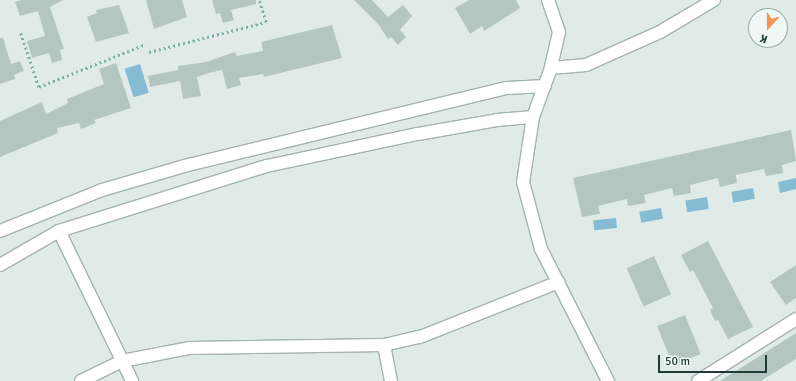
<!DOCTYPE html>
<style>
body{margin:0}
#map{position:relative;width:796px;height:381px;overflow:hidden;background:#e0ebe8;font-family:Signika,sans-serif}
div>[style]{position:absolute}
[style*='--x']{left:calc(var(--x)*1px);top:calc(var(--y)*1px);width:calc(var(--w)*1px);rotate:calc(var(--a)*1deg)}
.water>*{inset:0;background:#85bcd3;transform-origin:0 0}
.building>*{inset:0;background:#b5c6c1;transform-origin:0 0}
.path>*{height:2.5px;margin-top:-1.25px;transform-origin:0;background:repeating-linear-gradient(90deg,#7fb0a8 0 2px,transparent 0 5px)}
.roads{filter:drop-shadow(1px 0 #a3b3b0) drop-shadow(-1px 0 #a3b3b0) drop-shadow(0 1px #a3b3b0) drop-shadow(0 -1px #a3b3b0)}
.minor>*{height:12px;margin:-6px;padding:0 6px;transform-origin:6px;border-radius:6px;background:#fff}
span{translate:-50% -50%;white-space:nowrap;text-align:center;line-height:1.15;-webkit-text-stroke:3px #f0f8f5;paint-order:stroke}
.north{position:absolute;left:748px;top:8px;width:40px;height:40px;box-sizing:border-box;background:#f0f8f5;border:1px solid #9dadaa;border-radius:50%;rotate:201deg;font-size:11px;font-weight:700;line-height:16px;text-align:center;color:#203c39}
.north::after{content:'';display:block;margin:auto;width:14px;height:18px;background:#f69253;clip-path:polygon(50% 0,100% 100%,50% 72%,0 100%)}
.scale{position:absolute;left:658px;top:355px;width:109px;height:18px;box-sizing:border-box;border:2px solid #203c39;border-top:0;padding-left:5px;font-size:12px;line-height:14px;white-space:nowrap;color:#203c39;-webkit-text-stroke:3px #f0f8f5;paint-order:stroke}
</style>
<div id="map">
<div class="water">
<div style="left:140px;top:64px;width:30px;height:16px;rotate:73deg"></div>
<div style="clip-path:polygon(796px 178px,796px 189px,780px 193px,778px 182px)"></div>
<div style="left:753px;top:188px;width:11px;height:22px;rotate:80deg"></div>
<div style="left:707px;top:197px;width:12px;height:22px;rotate:81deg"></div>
<div style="left:661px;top:208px;width:11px;height:22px;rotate:80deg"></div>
<div style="left:616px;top:218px;width:10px;height:23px;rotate:84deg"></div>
</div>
<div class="building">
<div style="clip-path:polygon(22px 0,63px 0,50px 7px,64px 49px,60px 50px,62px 60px,52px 63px,49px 53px,32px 58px,27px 41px,45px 36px,38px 11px,20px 16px,15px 2px)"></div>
<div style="clip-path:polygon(146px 0,182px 0,187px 17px,154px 29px)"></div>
<div style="clip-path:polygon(212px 0,256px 0,256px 4px,231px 10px,234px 20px,223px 23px,220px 13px,216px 14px)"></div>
<div style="clip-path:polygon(354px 0,372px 0,388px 17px,403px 5px,412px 16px,400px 30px,406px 37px,398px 45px,391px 37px,388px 39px,378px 24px)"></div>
<div style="clip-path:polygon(469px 0,516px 0,520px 8px,484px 31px,482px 26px,470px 34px,455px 8px)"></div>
<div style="clip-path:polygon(119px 5px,129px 33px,96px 42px,87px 17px,97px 13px,96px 10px)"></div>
<div style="clip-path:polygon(332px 25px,342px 58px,264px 77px,263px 74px,239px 78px,241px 85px,227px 89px,222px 70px,209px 73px,197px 77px,201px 96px,183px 99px,180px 81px,150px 87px,148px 76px,178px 70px,178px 66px,206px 62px,235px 52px,237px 56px,263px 51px,261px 42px)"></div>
<div style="clip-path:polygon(0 38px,3px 38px,11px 64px,20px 61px,24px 71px,14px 75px,15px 79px,0 84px)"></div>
<div style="clip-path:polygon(116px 63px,131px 108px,94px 120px,96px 123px,81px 129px,79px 123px,57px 128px,58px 133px,0 157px,0 121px,42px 102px,46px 114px,68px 103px,67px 99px,104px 84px,99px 69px)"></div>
<div style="clip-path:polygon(791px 130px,796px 161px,782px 165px,783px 173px,766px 176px,764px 169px,736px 175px,737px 183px,720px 187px,718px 178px,690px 185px,691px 193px,674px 196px,672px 188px,644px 195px,646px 203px,628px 206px,627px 199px,598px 206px,600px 214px,582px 217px,573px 178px)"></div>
<div style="clip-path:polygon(708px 241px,753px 327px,728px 339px,718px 320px,715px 321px,710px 310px,713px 308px,693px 270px,690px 272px,681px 255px)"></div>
<div style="left:654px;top:256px;width:42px;height:30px;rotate:66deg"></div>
<div style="clip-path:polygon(796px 265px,796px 298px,786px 305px,770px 282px)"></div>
<div style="left:685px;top:315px;width:42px;height:30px;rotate:68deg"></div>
<div style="clip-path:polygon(796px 333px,796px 359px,761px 381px,720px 381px)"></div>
</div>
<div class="path">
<div style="--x:21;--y:33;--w:57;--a:71.6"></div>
<div style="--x:39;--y:87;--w:115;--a:-21.9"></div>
<div style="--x:149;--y:52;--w:121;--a:-14.4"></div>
<div style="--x:266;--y:22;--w:23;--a:-108"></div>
</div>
<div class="roads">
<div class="minor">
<div style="--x:548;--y:0;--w:34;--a:71"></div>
<div style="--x:559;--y:32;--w:37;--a:103"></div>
<div style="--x:551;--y:68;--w:52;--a:110.2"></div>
<div style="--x:533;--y:117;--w:66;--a:98.7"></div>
<div style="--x:523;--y:182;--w:69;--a:75"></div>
<div style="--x:541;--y:249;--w:148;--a:63.1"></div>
<div style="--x:551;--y:68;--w:35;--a:-5"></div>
<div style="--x:586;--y:65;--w:81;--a:-24"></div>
<div style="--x:660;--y:32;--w:63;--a:-30.7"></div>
<div style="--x:0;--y:231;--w:110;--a:-21.9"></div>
<div style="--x:102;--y:190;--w:85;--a:-16.3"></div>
<div style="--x:184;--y:166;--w:332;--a:-13.6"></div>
<div style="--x:507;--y:88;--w:38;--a:-3"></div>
<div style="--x:59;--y:231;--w:167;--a:64"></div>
<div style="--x:0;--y:265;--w:68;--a:-30"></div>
<div style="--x:59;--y:231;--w:218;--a:-17.4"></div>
<div style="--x:267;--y:166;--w:154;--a:-12"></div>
<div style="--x:418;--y:134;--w:80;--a:-10"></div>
<div style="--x:497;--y:120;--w:36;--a:-5"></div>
<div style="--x:384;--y:345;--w:37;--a:79"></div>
<div style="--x:81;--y:381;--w:46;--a:-26"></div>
<div style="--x:122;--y:361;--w:68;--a:-11"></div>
<div style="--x:189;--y:348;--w:195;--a:-0.9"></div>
<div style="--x:384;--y:345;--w:37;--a:-13"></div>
<div style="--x:420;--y:337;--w:149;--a:-21.6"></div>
<div style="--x:698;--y:381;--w:116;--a:-32.3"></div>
</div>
</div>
<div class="north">K</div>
<div class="scale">50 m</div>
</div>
